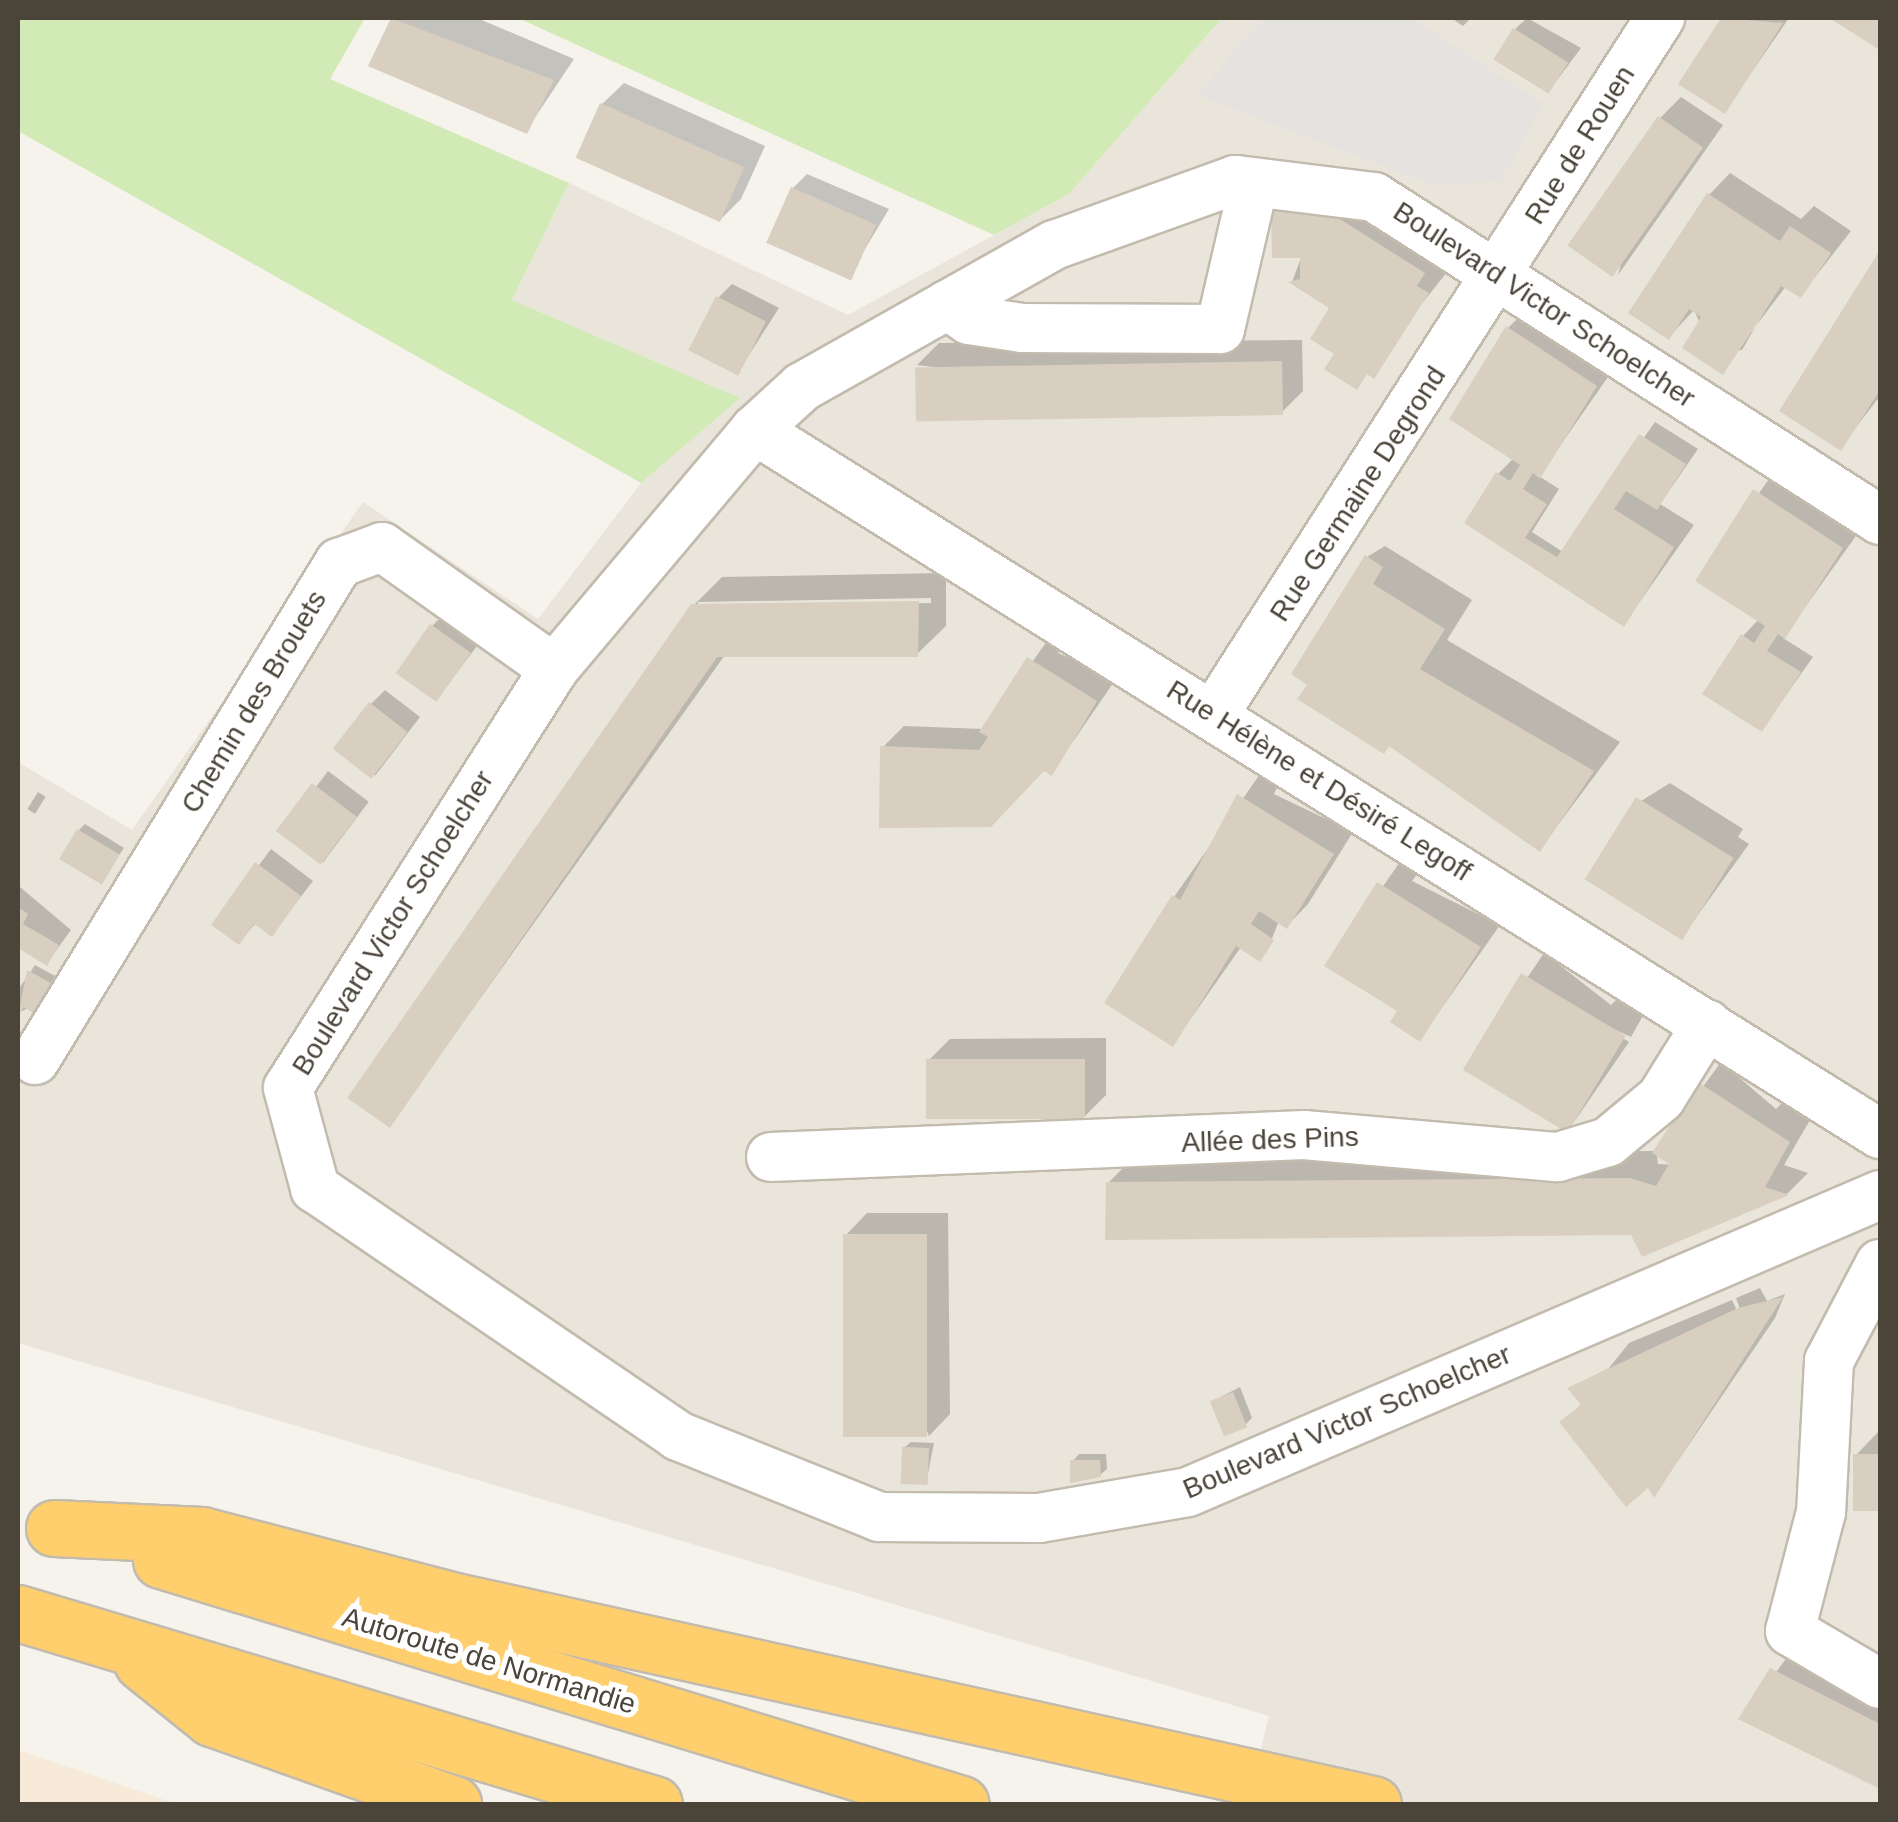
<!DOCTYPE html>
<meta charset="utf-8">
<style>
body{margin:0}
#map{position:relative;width:1898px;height:1822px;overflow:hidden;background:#f6f3ec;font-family:Helvetica,sans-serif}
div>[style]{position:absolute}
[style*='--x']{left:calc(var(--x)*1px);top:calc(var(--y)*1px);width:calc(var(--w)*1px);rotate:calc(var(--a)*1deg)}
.residential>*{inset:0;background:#eae5da}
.commercial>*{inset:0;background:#f7ead8}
.green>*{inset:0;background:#d2eab5}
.parking>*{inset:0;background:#e5e3e0}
.shadow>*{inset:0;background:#0003;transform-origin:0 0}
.building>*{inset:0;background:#d8cfc1;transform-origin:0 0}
.roads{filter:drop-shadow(2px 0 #c2bbae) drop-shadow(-2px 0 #c2bbae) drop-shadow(0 2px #c2bbae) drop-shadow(0 -2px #c2bbae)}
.minor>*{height:48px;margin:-24px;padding:0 24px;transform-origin:24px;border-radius:24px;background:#fff}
.highway>*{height:55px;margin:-27.5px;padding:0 27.5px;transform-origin:27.5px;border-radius:27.5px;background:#ffcf6e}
span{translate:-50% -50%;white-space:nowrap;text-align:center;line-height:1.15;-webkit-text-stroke:10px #fff;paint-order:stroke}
.street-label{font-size:28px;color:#4b4439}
.frame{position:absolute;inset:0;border:20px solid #4b4439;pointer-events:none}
</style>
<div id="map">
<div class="residential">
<div style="clip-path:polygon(1222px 18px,1880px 18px,1880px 1804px,1247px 1804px,1269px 1716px,18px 1343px,18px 762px,132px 830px,363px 502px,538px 619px,641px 483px,739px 398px,512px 300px,569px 183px,848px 315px,1069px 194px)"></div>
</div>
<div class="commercial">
<div style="clip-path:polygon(18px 1750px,177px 1804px,18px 1804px)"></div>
</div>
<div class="green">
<div style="clip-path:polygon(18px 18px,365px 18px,330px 79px,569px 183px,512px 300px,740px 398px,641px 483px,18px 131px)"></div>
<div style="clip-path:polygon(518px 18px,1222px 18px,1069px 194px,994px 235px)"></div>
</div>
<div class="parking">
<div style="clip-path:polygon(1263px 18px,1411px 18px,1544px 104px,1500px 182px,1430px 184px,1197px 95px)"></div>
</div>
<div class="shadow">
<div style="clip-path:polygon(394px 18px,477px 18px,574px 59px,526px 131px,372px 65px)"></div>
<div style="clip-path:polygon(1451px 18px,1471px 18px,1463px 26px)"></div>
<div style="clip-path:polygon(1527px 18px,1581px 48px,1549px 91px,1514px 30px)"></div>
<div style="clip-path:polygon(1724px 18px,1789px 18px,1725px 111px,1682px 84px)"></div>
<div style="clip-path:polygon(624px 83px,765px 146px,741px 199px,720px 220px,602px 104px)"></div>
<div style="clip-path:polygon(1681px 97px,1723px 125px,1618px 275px,1660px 118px)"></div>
<div style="clip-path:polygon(evenodd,1730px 173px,1801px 219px,1814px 206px,1851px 231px,1801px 295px,1786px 286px,1722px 371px,1694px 310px,1669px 337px,1709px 195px,1730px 173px,1786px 274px,1742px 350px,1736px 350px,1786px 274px)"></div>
<div style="clip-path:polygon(807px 174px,889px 209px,849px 276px,793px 188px)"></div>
<div style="clip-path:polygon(1325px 186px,1448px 271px,1356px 386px,1337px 353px,1333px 307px,1292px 282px,1302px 255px,1274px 207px)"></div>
<div style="clip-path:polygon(1880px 255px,1880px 396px,1840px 448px,1803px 377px)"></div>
<div style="clip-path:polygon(732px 284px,779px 308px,738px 372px,718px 298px)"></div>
<div style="clip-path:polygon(1530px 306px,1617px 364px,1539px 476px,1559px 489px,1532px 532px,1563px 552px,1655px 422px,1698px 449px,1660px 504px,1694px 525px,1624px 624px,1518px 549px,1498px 474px,1514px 458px,1508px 328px)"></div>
<div style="clip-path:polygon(1302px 340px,1303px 391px,1282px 412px,917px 365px,939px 343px)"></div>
<div style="clip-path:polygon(1776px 469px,1863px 526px,1783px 638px,1813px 657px,1762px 729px,1743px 636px,1759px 619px,1698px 580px)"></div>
<div style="clip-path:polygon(1385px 546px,1472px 600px,1447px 640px,1620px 742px,1540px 849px,1391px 744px,1384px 751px,1367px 557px)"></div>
<div style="clip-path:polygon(evenodd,946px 573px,946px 626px,917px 654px,725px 655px,390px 1125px,693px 606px,722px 577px,946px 573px,931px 598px,931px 603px,698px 607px,698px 602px,931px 598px)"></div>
<div style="clip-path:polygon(446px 612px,483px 638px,437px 699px,432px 626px)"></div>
<div style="clip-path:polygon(1050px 637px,1063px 645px,1058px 653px,1116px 679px,1052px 772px,883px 747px,904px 726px,984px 729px)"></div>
<div style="clip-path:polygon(385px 690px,420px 717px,375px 776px,371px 704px)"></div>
<div style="left:328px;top:771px;width:51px;height:76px;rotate:37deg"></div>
<div style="clip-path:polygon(1260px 774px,1278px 785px,1274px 794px,1353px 832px,1308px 904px,1287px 926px,1279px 921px,1266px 953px,1241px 947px,1173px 1044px,1174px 897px)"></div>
<div style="clip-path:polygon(1670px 783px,1743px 829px,1738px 837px,1749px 844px,1682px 937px,1633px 806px)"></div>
<div style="left:38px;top:792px;width:9px;height:20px;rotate:32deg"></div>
<div style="clip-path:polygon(85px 824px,124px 848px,100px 882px,79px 830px)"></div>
<div style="clip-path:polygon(271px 849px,313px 881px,272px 934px,256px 923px,239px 942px,215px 924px)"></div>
<div style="clip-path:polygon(1400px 862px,1418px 873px,1412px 881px,1500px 925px,1420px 1039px,1400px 1011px,1327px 966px)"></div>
<div style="clip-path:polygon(20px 887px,71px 930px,47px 963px,18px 945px)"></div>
<div style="clip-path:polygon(1544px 953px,1611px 1005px,1618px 998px,1644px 1014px,1631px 1037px,1592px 1019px,1629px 1042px,1574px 1122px,1466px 1069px)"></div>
<div style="clip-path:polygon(35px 965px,55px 976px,39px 1003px,20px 1012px,18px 990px)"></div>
<div style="clip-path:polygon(1106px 1038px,1106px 1095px,1084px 1117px,928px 1061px,950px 1039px)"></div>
<div style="clip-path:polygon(evenodd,1721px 1062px,1776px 1109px,1783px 1102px,1810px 1120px,1784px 1165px,1808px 1173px,1788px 1193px,1643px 1254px,1634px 1234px,1108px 1183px,1137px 1154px,1656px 1151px,1721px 1062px,1657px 1154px,1674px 1165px,1658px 1164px,1657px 1154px)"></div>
<div style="clip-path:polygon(867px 1213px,948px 1213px,950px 1414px,929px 1436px,846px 1235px)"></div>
<div style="clip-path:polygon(1760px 1288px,1767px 1301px,1785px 1294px,1775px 1318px,1656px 1493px,1576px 1409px,1583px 1403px,1570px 1388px,1609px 1368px,1629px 1343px,1732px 1300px,1750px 1338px,1736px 1298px)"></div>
<div style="clip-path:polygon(1240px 1387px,1252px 1418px,1246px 1424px,1213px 1401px)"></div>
<div style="clip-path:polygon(1880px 1430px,1880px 1510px,1855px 1509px,1856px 1455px)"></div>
<div style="clip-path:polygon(911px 1442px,934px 1443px,926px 1484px,904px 1448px)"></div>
<div style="clip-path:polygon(1079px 1454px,1106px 1454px,1107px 1469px,1100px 1475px,1073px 1461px)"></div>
<div style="clip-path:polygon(1794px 1648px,1880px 1692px,1880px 1785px,1742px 1718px)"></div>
</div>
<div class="building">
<div style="clip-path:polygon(391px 18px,554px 80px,527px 134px,368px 66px)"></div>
<div style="clip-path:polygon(1721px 18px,1783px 23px,1725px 114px,1678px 84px)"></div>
<div style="clip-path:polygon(1829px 18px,1880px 18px,1880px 50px)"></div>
<div style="left:1513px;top:28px;width:65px;height:37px;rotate:32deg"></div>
<div style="left:600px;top:103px;width:158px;height:60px;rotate:24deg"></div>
<div style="left:1658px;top:116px;width:55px;height:158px;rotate:35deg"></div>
<div style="left:791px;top:187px;width:93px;height:61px;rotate:24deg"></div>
<div style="clip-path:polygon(1707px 193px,1780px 241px,1790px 226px,1831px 253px,1801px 298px,1781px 286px,1723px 375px,1682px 348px,1701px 317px,1689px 309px,1669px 340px,1628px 313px)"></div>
<div style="clip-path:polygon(1271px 206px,1319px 216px,1324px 209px,1425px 273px,1417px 286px,1429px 293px,1374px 379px,1367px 374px,1357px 390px,1324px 369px,1334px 354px,1310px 339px,1329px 308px,1288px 282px,1300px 279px,1300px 258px,1272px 258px)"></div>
<div style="clip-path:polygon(1880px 250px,1880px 390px,1841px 451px,1779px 411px)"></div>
<div style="left:716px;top:296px;width:56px;height:61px;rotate:27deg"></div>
<div style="clip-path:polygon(1506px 326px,1597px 386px,1540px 479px,1533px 473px,1523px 489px,1547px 504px,1525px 538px,1557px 557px,1639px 434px,1686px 464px,1657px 510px,1626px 491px,1614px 509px,1674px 547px,1624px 627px,1464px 523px,1496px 472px,1510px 481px,1520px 465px,1449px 419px)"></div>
<div style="left:1282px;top:361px;width:54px;height:367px;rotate:89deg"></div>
<div style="clip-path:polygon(1753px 489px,1843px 548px,1785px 639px,1778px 634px,1767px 651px,1801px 672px,1762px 732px,1702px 694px,1741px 634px,1754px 643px,1765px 626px,1695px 581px)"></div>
<div style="clip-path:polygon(1365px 555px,1383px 567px,1373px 584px,1445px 629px,1420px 669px,1594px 771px,1540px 852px,1389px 746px,1384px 754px,1297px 699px,1307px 685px,1291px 674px)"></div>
<div style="clip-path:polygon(919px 601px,918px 657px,717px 657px,390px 1128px,347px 1098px,691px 604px)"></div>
<div style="left:430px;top:624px;width:50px;height:60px;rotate:35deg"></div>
<div style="clip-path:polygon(1027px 657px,1097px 701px,1052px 776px,1044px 771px,991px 827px,879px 828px,880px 746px,979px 750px,988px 737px,979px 732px)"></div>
<div style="left:369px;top:702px;width:49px;height:59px;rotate:38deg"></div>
<div style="left:312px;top:783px;width:56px;height:60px;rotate:37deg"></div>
<div style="clip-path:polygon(1237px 794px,1334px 854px,1287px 929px,1259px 911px,1251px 924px,1274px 940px,1260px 962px,1236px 946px,1173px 1047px,1104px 1003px,1172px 895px,1180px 900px)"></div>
<div style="left:1636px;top:797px;width:115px;height:97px;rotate:32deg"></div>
<div style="left:77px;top:829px;width:50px;height:35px;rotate:31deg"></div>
<div style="clip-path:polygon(255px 862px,301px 896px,272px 937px,254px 924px,239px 945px,211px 925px)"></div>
<div style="clip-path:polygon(1377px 882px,1481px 947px,1420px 1042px,1390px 1022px,1397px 1011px,1324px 966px)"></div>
<div style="clip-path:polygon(18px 907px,28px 914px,23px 924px,59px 945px,47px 966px,18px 948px)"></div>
<div style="clip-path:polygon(27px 970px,51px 983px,33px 1013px,24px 1007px,18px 1017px)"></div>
<div style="left:1521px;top:973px;width:122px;height:113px;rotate:31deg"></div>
<div style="left:1085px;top:1059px;width:60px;height:159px;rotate:90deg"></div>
<div style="clip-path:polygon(1698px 1082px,1790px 1142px,1765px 1187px,1789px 1195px,1642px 1257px,1631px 1235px,1105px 1240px,1106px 1182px,1630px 1178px,1656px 1186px,1669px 1164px,1652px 1153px)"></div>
<div style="left:843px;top:1234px;width:84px;height:203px"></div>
<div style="clip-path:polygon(1783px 1297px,1654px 1498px,1648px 1488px,1626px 1507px,1559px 1422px,1581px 1405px,1567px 1388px,1738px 1308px)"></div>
<div style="left:1233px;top:1392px;width:38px;height:25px;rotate:68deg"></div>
<div style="left:902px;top:1447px;width:27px;height:37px;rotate:2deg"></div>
<div style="left:1853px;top:1454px;width:27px;height:57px"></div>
<div style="clip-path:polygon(1070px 1460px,1100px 1460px,1101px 1477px,1070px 1483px)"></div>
<div style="clip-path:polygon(1770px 1668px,1880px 1724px,1880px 1789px,1738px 1719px)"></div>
</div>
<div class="roads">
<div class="minor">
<div style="--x:947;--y:305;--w:27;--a:34"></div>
<div style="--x:969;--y:320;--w:54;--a:8.6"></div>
<div style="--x:1022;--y:328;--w:198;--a:0.3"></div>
<div style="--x:1220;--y:329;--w:150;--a:-76.9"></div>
<div style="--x:755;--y:430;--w:1327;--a:32.04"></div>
<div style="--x:1880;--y:520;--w:600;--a:-147.45"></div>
<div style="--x:1374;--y:197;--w:140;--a:-173"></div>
<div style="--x:1235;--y:180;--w:192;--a:160.2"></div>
<div style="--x:1054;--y:245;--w:289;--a:150.6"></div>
<div style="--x:802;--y:387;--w:64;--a:137.5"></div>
<div style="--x:755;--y:430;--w:312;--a:130.1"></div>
<div style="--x:554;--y:669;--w:496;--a:122.4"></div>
<div style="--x:288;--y:1088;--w:104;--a:74.9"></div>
<div style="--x:315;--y:1188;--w:440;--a:34.3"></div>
<div style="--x:678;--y:1436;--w:217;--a:21.9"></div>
<div style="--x:879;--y:1517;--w:160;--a:0.4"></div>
<div style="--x:1039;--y:1518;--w:151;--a:-9.9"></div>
<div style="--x:1188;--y:1492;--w:753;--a:-23.23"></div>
<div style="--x:1214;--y:714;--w:827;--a:-57.35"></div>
<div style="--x:35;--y:1060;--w:583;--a:-58.55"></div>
<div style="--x:339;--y:563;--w:46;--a:-20.4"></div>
<div style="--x:382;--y:547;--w:211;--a:35.3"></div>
<div style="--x:771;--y:1157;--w:533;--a:-2.36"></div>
<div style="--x:1304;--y:1135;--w:255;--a:5"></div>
<div style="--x:1558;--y:1157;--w:52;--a:-16.7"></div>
<div style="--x:1608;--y:1142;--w:69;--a:-39.7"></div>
<div style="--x:1661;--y:1098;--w:87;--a:-58.1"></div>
<div style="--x:1880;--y:1264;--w:110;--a:117.7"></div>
<div style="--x:1829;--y:1361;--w:151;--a:93"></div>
<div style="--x:1821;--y:1512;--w:123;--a:104.6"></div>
<div style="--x:1790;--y:1631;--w:104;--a:30.5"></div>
</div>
<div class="highway">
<div style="--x:54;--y:1528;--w:148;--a:2.7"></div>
<div style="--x:202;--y:1535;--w:267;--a:14.6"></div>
<div style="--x:460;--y:1602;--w:935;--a:12.48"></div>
<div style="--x:161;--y:1560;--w:836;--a:16.96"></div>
<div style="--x:18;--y:1613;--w:664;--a:16.72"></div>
<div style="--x:142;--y:1662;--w:90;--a:38.7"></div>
<div style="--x:212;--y:1718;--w:256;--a:19.6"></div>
</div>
</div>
<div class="street-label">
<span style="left:1580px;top:145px;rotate:-58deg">Rue de Rouen</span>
<span style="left:1544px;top:305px;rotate:33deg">Boulevard Victor Schoelcher</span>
<span style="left:1358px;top:494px;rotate:-57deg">Rue Germaine Degrond</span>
<span style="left:254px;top:702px;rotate:-59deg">Chemin des Brouets</span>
<span style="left:1319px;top:781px;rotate:32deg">Rue Hélène et Désiré Legoff</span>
<span style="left:393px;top:923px;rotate:-58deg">Boulevard Victor Schoelcher</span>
<span style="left:1270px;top:1140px;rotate:-2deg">Allée des Pins</span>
<span style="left:1347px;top:1422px;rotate:-23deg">Boulevard Victor Schoelcher</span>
<span style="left:489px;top:1661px;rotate:17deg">Autoroute de Normandie</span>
</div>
<div class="frame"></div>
</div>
